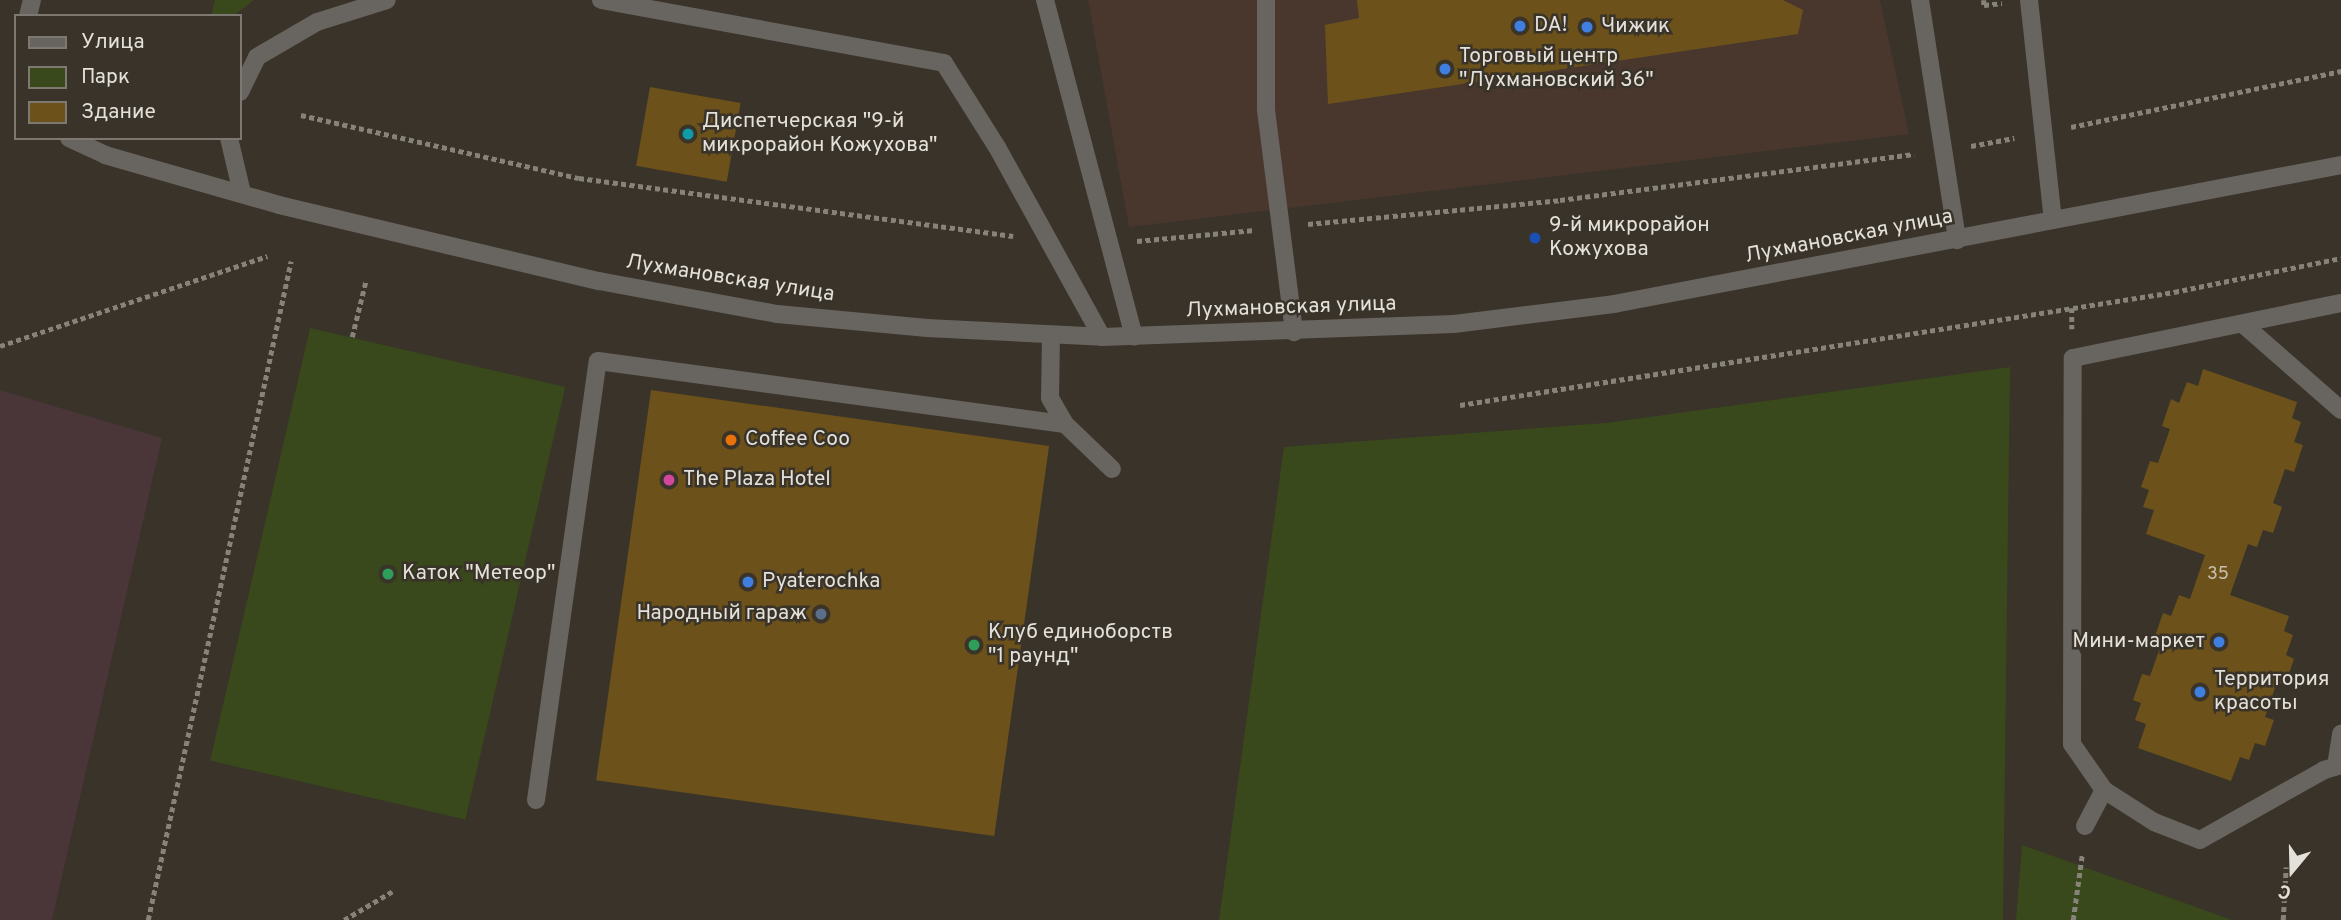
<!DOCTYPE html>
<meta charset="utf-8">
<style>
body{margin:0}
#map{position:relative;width:2341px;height:920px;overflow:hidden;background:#393329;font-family:Overpass,sans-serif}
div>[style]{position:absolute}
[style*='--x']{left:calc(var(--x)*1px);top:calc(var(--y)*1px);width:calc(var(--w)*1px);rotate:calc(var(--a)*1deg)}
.commercial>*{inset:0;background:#49372e}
.industrial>*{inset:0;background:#4a3539}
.green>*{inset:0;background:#39491c;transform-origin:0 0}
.building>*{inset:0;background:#6c521a;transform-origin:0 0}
.path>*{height:4.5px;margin-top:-2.25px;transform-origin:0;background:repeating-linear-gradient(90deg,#87837a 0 5px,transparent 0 8.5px)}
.minor>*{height:18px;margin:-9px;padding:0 9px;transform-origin:9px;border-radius:9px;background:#686460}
.dots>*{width:19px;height:19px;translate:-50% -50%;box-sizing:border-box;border:4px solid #393329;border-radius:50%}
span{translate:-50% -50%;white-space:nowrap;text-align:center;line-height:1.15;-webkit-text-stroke:5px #393329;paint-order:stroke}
.number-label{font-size:18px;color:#c6bdab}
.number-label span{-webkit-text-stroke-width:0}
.poi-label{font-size:21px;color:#e4e1db}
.left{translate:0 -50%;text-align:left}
.right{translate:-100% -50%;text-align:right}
.street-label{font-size:21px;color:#e4e1db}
.legend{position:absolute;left:14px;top:14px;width:228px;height:126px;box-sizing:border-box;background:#393329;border:2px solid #7d7970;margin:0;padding:9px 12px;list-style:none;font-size:21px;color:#e4e1db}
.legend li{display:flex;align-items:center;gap:14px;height:35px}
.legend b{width:35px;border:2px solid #7d7970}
.north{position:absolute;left:2257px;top:836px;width:70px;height:70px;-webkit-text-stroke:5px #393329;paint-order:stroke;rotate:199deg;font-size:19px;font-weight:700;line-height:28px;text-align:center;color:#e4e1db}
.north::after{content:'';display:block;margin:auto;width:24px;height:32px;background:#e4e1db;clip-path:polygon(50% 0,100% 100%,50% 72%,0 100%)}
</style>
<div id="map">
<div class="commercial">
<div style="clip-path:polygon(1088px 0,1880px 0,1909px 134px,1129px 227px)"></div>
</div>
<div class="industrial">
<div style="clip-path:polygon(0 390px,162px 438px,52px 920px,0 920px)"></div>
</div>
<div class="green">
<div style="clip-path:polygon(215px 0,254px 0,233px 16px,211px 16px)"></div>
<div style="left:310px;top:328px;width:262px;height:444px;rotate:13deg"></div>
<div style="clip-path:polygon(2010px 367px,2003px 920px,1219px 920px,1284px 447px,1606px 423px)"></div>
<div style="clip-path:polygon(2022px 845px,2232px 920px,2016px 920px)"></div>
</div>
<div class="building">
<div style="clip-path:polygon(1357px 0,1783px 0,1803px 10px,1798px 34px,1328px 104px,1325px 25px,1359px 18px)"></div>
<div style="left:650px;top:87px;width:92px;height:80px;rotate:10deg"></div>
<div style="clip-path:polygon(2203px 369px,2297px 402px,2292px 418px,2301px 422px,2294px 442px,2303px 445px,2294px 472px,2285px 469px,2273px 503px,2282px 507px,2273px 533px,2263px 530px,2257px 547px,2248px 544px,2230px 595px,2289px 616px,2284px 631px,2293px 635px,2286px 655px,2294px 659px,2285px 685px,2277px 682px,2265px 717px,2274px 720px,2265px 746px,2255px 743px,2249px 760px,2240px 757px,2231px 781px,2138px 748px,2146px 724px,2135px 720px,2141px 703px,2133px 700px,2142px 674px,2150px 676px,2162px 642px,2154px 639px,2163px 613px,2171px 616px,2179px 595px,2190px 599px,2205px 555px,2146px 534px,2154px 510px,2143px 507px,2149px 490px,2141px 487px,2150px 461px,2158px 463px,2170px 429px,2162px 426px,2171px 399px,2179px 403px,2187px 382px,2198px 386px)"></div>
<div style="left:651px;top:390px;width:402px;height:394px;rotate:8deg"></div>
</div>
<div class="path">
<div style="--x:1984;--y:0;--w:5;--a:90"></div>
<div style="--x:1984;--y:5;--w:18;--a:-6"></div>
<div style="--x:301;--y:115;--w:285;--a:12.8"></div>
<div style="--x:579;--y:178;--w:438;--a:7.6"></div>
<div style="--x:2071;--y:127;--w:276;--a:-11.7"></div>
<div style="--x:1971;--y:146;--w:44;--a:-10.5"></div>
<div style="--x:1308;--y:224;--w:253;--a:-5.4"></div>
<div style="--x:1560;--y:200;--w:357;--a:-7.4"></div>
<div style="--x:1137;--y:241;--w:118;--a:-5.4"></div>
<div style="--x:2072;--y:308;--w:21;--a:90"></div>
<div style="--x:352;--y:337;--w:59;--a:-76.2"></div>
<div style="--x:0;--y:346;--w:282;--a:-18.6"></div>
<div style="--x:1460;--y:405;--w:723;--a:-8.99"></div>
<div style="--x:2174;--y:292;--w:170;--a:-11.5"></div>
<div style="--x:148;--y:920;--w:674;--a:-77.76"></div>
<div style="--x:344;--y:920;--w:57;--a:-30.6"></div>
<div style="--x:2073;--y:920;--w:66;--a:-82.1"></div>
<div style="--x:2283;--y:920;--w:53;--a:-86.8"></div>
</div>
<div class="minor">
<div style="--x:601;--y:0;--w:349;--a:10.4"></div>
<div style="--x:944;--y:63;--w:99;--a:57.8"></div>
<div style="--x:997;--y:147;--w:217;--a:61.1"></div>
<div style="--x:1045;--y:0;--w:348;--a:75.2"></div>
<div style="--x:1266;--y:0;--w:110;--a:90"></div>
<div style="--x:1266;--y:110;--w:224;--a:82.8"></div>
<div style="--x:1920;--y:0;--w:243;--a:81.2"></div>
<div style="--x:2029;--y:0;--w:221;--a:83.8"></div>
<div style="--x:28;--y:16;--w:16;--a:-76"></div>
<div style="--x:240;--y:92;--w:39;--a:-64"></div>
<div style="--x:257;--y:57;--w:69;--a:-30.3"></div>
<div style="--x:317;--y:22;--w:73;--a:-17.4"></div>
<div style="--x:69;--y:138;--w:40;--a:25"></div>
<div style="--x:105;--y:155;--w:181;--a:16"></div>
<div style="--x:279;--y:205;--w:329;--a:13.4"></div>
<div style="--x:599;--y:281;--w:181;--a:10.5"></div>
<div style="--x:777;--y:314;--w:151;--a:5.3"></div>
<div style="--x:927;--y:328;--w:175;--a:2.9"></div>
<div style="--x:1102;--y:337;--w:352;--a:-2.1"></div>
<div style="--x:1454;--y:324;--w:161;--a:-7.1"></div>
<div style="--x:1614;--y:304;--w:740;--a:-10.82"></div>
<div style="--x:229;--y:138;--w:57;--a:76.7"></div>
<div style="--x:2244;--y:325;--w:129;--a:41.2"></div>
<div style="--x:1051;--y:335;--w:63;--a:90.9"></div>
<div style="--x:1050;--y:398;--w:30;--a:60"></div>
<div style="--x:1065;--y:424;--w:65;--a:43.8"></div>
<div style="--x:2336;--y:766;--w:33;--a:-81"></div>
<div style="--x:2104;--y:790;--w:56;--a:-124.8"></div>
<div style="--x:2072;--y:744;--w:386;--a:-89.9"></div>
<div style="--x:2073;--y:358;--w:274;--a:-11.6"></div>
<div style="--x:536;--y:800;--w:443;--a:-82"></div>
<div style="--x:598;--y:361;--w:471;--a:7.7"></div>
<div style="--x:2085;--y:826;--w:41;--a:-62.2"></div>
<div style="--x:2104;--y:790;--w:59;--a:32.6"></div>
<div style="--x:2154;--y:822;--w:49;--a:21.4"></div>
<div style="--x:2200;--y:840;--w:142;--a:-29.4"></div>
<div style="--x:2324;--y:770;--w:18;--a:-16"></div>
</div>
<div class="dots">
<div style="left:1520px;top:26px;background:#3f7fe0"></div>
<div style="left:1587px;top:27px;background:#3f7fe0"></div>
<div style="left:1445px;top:69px;background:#3f7fe0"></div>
<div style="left:688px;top:134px;background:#0f9aa8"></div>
<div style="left:1535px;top:238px;background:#1a4fb4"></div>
<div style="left:731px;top:440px;background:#e8710a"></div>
<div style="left:669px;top:480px;background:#d1479c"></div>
<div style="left:388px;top:574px;background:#2e9e5b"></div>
<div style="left:748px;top:582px;background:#3f7fe0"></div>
<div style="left:821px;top:614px;background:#5c6f8a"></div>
<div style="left:2219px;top:642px;background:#3f7fe0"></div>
<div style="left:974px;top:645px;background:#2e9e5b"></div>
<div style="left:2200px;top:692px;background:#3f7fe0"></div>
</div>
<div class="number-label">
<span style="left:2218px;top:575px">35</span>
</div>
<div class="poi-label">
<span class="left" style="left:1534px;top:26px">DA!</span>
<span class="left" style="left:1601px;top:27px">Чижик</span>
<span class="left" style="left:1459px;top:69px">Торговый центр<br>"Лухмановский 36"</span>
<span class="left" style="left:702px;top:134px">Диспетчерская "9-й<br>микрорайон Кожухова"</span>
<span class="left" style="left:1549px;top:238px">9-й микрорайон<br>Кожухова</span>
<span class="left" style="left:745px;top:440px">Coffee Coo</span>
<span class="left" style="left:683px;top:480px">The Plaza Hotel</span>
<span class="left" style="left:402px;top:574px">Каток "Метеор"</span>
<span class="left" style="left:762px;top:582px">Pyaterochka</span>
<span class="right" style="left:807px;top:614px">Народный гараж</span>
<span class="left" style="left:988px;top:645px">Клуб единоборств<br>"1 раунд"</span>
<span class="right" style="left:2205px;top:642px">Мини-маркет</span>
<span class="left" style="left:2214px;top:692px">Территория<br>красоты</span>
</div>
<div class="street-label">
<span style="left:1849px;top:237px;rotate:-11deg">Лухмановская улица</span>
<span style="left:730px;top:279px;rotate:9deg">Лухмановская улица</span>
<span style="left:1291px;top:308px;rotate:-2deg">Лухмановская улица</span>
</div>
<ul class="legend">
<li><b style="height:9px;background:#686460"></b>Улица</li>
<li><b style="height:19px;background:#39491c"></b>Парк</li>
<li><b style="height:19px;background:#6c521a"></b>Здание</li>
</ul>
<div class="north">С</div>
</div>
